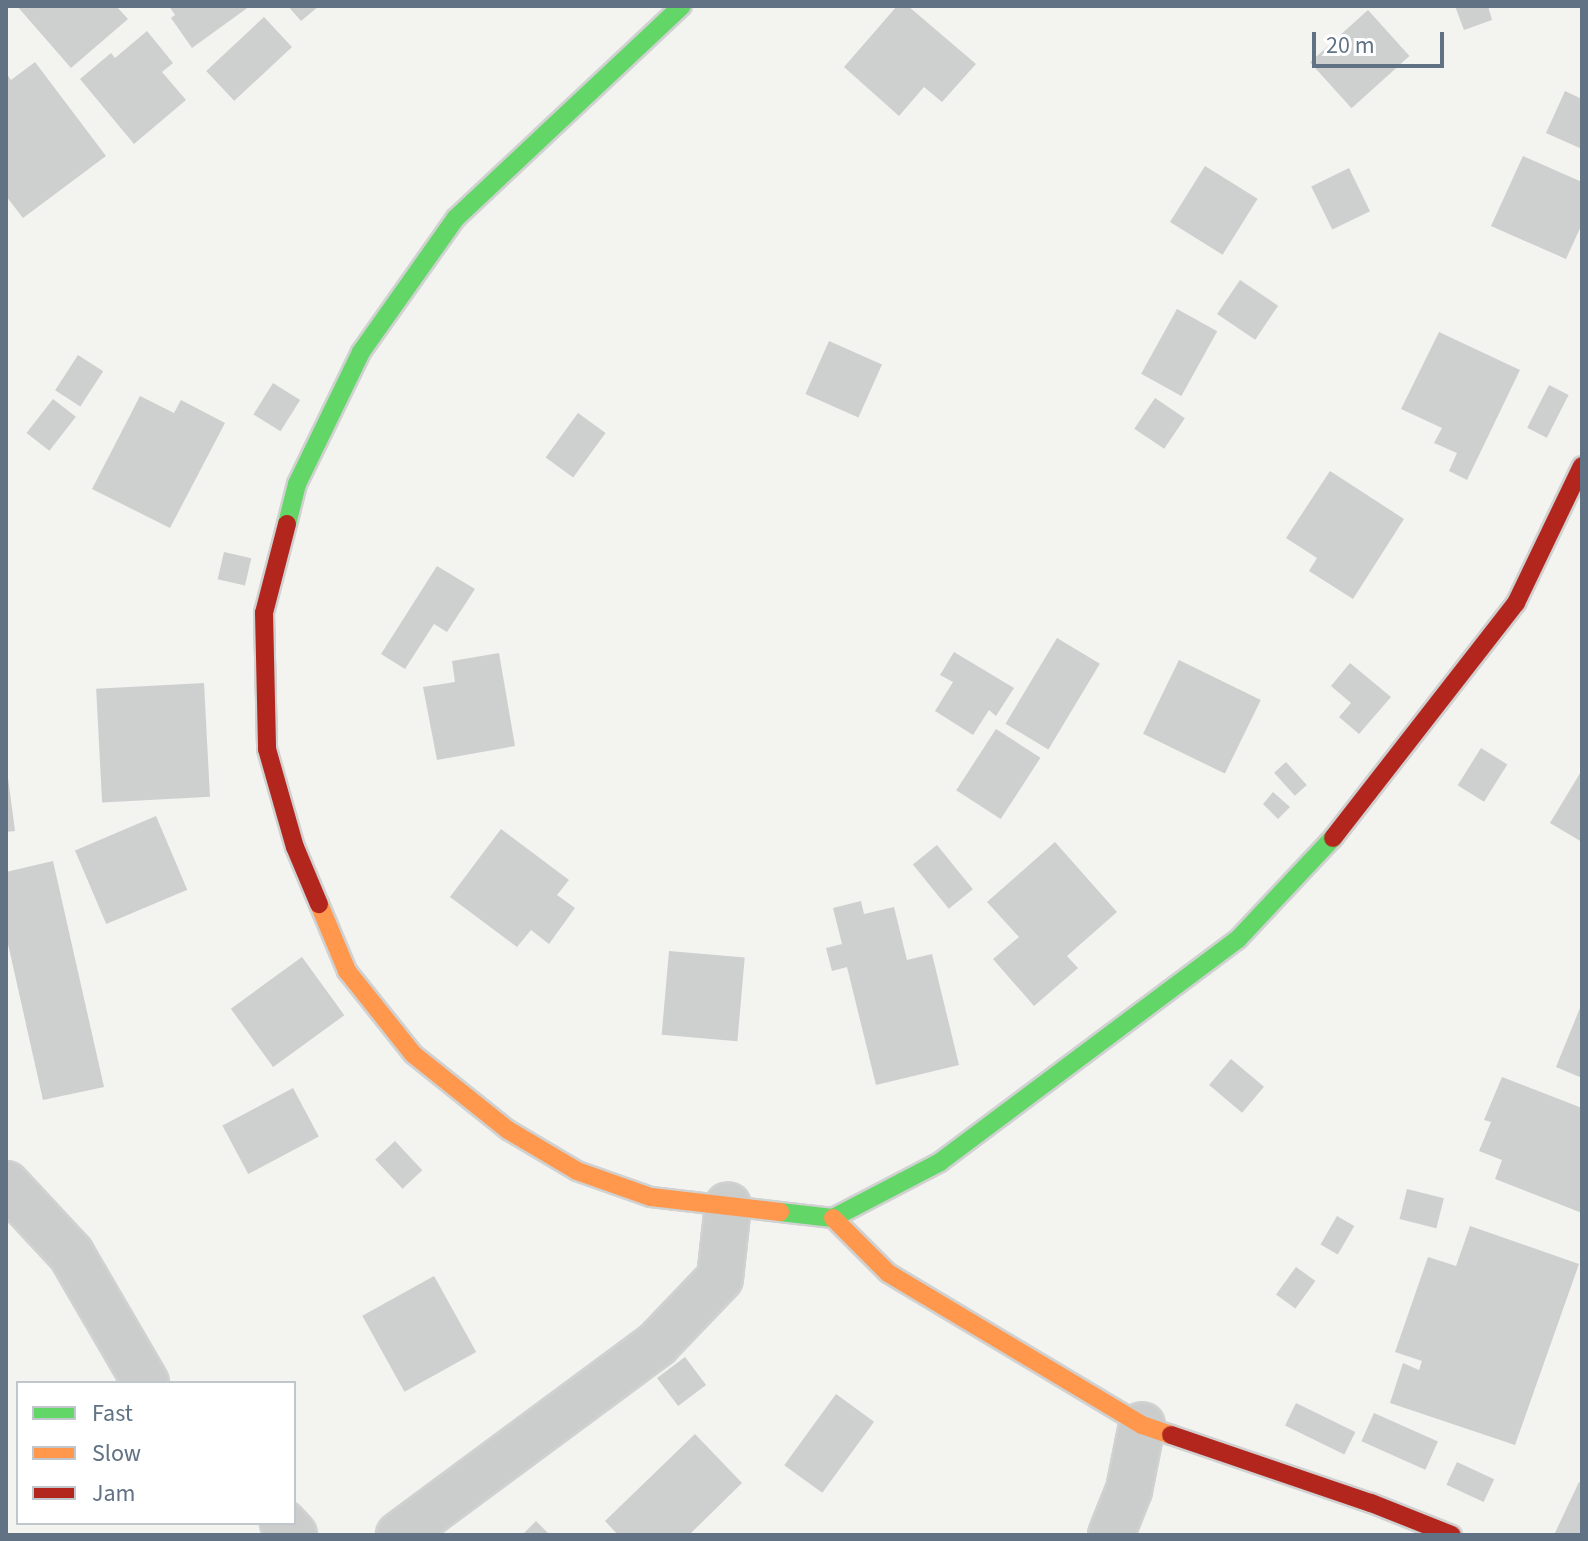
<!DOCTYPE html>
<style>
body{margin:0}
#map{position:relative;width:1588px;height:1541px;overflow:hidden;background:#f3f3f0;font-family:"Source Sans 3",sans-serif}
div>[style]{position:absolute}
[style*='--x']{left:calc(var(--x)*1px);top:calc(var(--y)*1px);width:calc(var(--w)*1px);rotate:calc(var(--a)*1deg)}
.building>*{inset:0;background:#cecfcf;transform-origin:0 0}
.roads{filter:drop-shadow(2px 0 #d0d1d1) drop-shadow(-2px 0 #d0d1d1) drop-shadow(0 2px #d0d1d1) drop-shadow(0 -2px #d0d1d1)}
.street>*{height:44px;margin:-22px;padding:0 22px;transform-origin:22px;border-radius:22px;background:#cbcdcd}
.fast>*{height:18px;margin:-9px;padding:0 9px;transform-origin:9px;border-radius:9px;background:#63d668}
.slow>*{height:18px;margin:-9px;padding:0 9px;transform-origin:9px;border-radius:9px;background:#ff974d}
.jam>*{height:18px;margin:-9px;padding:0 9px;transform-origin:9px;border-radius:9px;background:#b3261e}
span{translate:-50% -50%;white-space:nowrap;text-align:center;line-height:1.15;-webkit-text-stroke:8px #fff;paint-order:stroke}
.frame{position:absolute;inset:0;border:8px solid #607283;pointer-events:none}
.legend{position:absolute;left:16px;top:1381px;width:280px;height:144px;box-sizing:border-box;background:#fff;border:2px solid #bfc7cd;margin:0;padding:10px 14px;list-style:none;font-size:24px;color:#607283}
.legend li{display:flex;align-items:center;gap:16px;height:40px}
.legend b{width:40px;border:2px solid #bfc7cd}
.scale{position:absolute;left:1312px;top:32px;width:132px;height:36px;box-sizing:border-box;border:4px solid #607283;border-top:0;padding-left:10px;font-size:24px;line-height:28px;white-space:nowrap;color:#607283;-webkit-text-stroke:6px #fff;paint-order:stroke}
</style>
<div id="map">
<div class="building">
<div style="clip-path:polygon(17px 6px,116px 6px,128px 19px,71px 68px)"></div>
<div style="clip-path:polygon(169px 6px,250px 6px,192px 48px,171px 18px,175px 15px)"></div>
<div style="clip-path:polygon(288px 6px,319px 6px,301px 21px)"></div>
<div style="clip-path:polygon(897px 6px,908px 6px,976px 64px,942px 102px,924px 87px,899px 116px,844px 67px)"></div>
<div style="clip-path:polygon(1455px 6px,1488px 6px,1492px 20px,1464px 30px)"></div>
<div style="left:1368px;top:10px;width:62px;height:78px;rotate:48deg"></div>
<div style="left:264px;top:17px;width:41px;height:79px;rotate:47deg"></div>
<div style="clip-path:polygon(147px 31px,173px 63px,162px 72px,186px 100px,134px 144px,80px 79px,111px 53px,115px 58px)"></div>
<div style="clip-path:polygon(35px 62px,106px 156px,23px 218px,6px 196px,6px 73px,11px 80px)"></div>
<div style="clip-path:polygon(1565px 91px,1582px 99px,1582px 149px,1546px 133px)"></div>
<div style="clip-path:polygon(1523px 156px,1582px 182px,1582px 224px,1566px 259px,1491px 226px)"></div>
<div style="left:1205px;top:166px;width:62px;height:66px;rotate:32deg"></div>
<div style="left:1349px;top:168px;width:48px;height:42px;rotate:64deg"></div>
<div style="left:1240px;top:280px;width:46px;height:41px;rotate:34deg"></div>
<div style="left:1177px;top:309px;width:46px;height:74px;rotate:29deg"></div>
<div style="clip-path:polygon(1439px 332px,1520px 370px,1467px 480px,1449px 471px,1457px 453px,1434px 443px,1442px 428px,1401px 409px)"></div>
<div style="left:829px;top:341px;width:58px;height:58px;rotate:24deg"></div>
<div style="left:78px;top:355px;width:30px;height:42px;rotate:33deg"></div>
<div style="left:273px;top:383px;width:32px;height:37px;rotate:32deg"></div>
<div style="left:1549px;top:385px;width:22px;height:48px;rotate:27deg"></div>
<div style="clip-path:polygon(140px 396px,174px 413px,181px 400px,225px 423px,170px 528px,92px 489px)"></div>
<div style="left:1155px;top:398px;width:36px;height:37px;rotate:34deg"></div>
<div style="left:53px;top:399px;width:29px;height:43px;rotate:38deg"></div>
<div style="left:578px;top:413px;width:34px;height:55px;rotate:36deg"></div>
<div style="clip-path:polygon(1330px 471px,1404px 519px,1353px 599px,1309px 571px,1317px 558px,1286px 538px)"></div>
<div style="left:224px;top:552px;width:28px;height:28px;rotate:13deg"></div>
<div style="clip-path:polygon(437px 566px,475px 589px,447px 632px,434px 624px,405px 669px,381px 654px)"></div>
<div style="left:1057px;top:638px;width:50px;height:100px;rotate:31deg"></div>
<div style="clip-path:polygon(954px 652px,1014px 688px,996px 716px,989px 710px,973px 735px,935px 711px,953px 682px,940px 675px)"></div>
<div style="clip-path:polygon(499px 653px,515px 746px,437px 760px,423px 687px,455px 682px,452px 661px)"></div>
<div style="left:1179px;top:660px;width:91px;height:82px;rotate:26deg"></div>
<div style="clip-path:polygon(1350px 663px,1391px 697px,1359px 734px,1339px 717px,1351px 703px,1331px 686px)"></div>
<div style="left:204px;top:683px;width:114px;height:108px;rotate:87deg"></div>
<div style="left:996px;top:729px;width:53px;height:73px;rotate:33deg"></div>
<div style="left:1481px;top:748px;width:31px;height:44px;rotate:32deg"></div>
<div style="left:1286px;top:762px;width:31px;height:16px;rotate:48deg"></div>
<div style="clip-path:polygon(1582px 770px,1582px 842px,1550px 823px)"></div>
<div style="clip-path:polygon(8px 778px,15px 831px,6px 832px,6px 779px)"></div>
<div style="clip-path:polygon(1273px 792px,1290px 807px,1278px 819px,1263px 804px)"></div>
<div style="left:156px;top:816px;width:80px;height:88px;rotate:67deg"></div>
<div style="clip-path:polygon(501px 829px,569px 880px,557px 895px,575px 908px,549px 944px,531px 930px,517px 947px,450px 897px)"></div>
<div style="clip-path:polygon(1055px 842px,1117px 912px,1067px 956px,1078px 968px,1034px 1006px,993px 959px,1019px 937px,987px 902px)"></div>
<div style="left:937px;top:845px;width:57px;height:31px;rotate:51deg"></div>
<div style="clip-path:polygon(53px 861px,104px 1087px,43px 1100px,6px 935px,6px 872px)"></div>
<div style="clip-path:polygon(861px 901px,864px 914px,894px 907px,907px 960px,932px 954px,959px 1065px,876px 1085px,847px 967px,832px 971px,826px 948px,842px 944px,833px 908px)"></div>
<div style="left:669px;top:951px;width:76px;height:84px;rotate:5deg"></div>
<div style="left:302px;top:957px;width:72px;height:88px;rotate:54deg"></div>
<div style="clip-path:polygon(1580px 1008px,1582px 1009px,1582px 1078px,1556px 1067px)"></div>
<div style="left:1231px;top:1059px;width:43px;height:34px;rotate:40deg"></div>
<div style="clip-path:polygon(1502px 1077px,1582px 1108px,1582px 1213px,1495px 1179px,1502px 1160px,1479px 1151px,1491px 1122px,1484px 1120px)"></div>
<div style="left:293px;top:1088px;width:55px;height:80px;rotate:62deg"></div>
<div style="left:395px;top:1141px;width:40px;height:27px;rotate:47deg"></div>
<div style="left:1407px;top:1189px;width:38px;height:31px;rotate:14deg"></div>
<div style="left:1337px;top:1216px;width:20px;height:33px;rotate:30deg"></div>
<div style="clip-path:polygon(1470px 1226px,1579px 1264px,1515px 1445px,1390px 1403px,1403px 1363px,1419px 1370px,1422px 1361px,1395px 1352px,1428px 1257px,1456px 1266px)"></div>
<div style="left:1296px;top:1267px;width:24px;height:34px;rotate:36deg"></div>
<div style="left:434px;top:1276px;width:87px;height:82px;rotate:61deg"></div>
<div style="left:685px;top:1357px;width:35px;height:35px;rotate:53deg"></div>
<div style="left:836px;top:1394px;width:47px;height:88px;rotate:36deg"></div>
<div style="left:1296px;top:1403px;width:66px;height:25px;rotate:26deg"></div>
<div style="left:1374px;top:1413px;width:70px;height:31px;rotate:24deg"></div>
<div style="clip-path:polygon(695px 1434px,742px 1483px,689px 1535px,618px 1535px,605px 1521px)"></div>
<div style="left:1457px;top:1462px;width:41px;height:25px;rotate:25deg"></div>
<div style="clip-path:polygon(1579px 1482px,1582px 1484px,1582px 1535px,1554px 1535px)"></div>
<div style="clip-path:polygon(536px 1521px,550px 1535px,522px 1535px)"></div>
</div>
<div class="roads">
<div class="street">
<div style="--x:6;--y:1184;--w:96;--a:47.1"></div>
<div style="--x:71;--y:1254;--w:149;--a:59.8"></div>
<div style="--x:283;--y:1523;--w:16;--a:47"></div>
<div style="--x:399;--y:1535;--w:321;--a:-36.5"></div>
<div style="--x:657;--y:1344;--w:91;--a:-46.3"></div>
<div style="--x:720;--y:1278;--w:73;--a:-83.7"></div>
<div style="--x:1111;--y:1535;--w:48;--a:-68.2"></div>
<div style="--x:1129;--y:1490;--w:66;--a:-78.7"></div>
</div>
<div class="fast">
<div style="--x:287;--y:524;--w:41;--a:-76"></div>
<div style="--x:297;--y:484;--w:147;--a:-64.1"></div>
<div style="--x:361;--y:352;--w:164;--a:-54.7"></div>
<div style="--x:456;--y:218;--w:310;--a:-43.2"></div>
<div style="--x:780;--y:1212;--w:53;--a:6.5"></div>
<div style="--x:833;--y:1218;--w:121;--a:-27.6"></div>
<div style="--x:940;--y:1162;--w:372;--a:-36.8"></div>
<div style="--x:1238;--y:939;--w:139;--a:-46.8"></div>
</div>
<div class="slow">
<div style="--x:319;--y:904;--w:73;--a:67.3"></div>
<div style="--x:347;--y:971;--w:106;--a:51.5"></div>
<div style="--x:413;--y:1054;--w:122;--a:38.7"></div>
<div style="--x:508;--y:1130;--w:80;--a:30.7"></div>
<div style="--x:577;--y:1171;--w:78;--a:19.4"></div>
<div style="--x:651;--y:1197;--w:130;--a:6.6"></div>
<div style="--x:833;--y:1218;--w:78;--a:45"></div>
<div style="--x:888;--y:1273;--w:296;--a:30.9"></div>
<div style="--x:1142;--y:1425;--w:31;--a:19"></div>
</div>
<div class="jam">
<div style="--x:287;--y:524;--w:92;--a:104.5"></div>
<div style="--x:264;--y:613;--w:136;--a:88.7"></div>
<div style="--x:267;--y:749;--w:102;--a:74.1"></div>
<div style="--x:295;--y:847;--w:62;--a:67.2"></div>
<div style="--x:1333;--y:838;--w:298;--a:-52.1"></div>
<div style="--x:1516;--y:603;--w:152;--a:-64.3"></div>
<div style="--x:1171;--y:1435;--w:211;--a:18.8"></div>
<div style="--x:1371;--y:1503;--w:87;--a:21.6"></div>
</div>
</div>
<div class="frame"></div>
<ul class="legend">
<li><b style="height:10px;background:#63d668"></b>Fast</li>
<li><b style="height:10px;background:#ff974d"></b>Slow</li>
<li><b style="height:10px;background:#b3261e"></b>Jam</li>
</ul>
<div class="scale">20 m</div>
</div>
